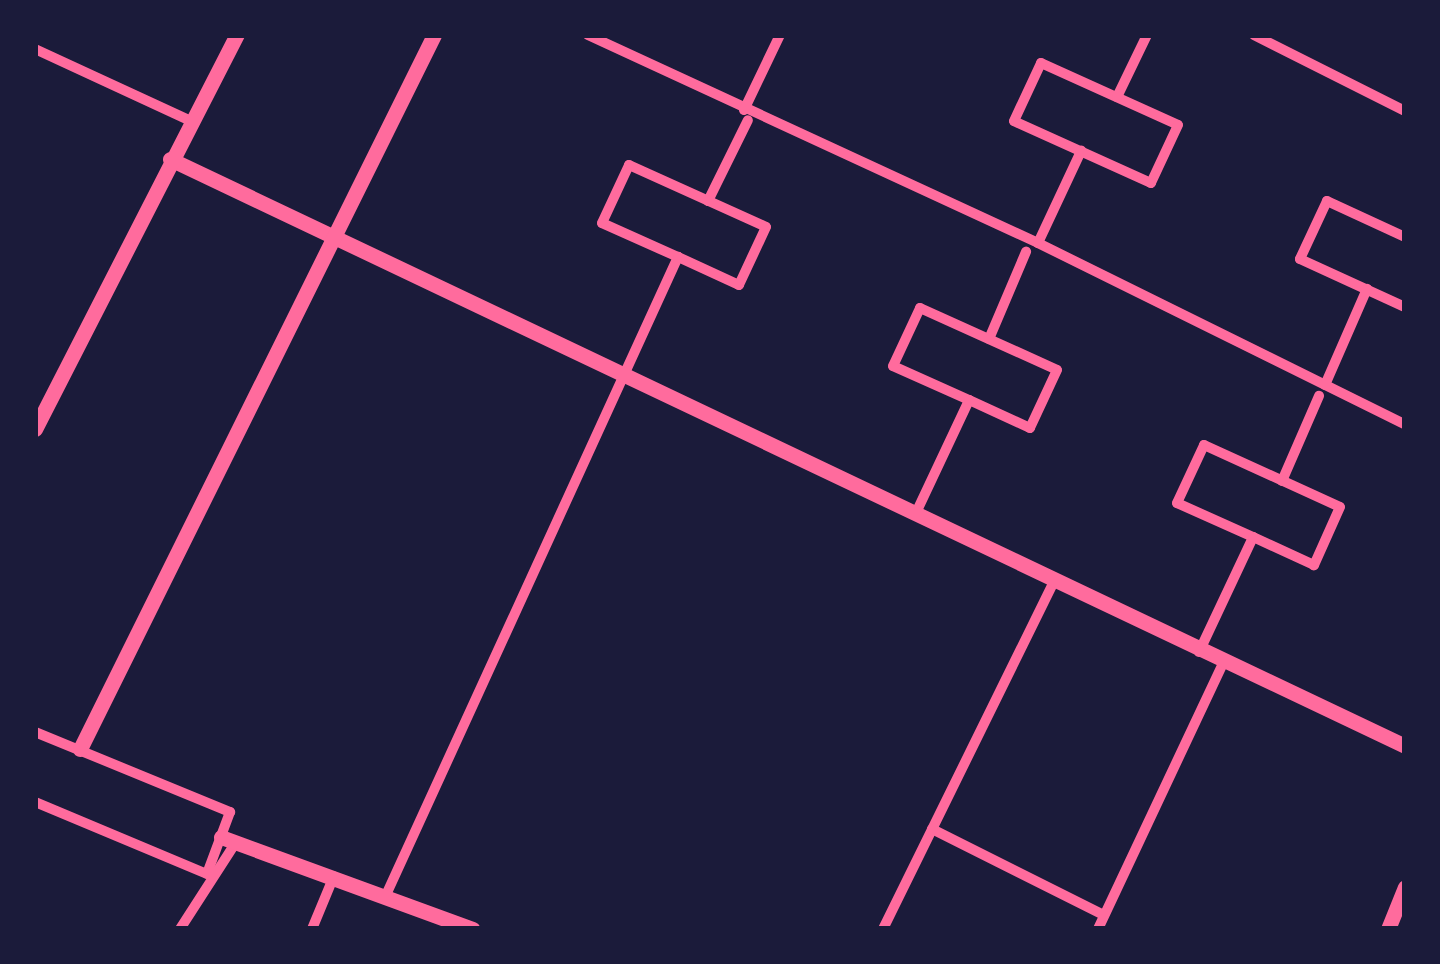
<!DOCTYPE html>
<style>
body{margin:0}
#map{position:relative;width:1440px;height:964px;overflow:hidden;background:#1b1b3a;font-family:"Nunito Sans",sans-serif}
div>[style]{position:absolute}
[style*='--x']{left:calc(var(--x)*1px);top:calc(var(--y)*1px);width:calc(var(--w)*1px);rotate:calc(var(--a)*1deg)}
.minor>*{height:10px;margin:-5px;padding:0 5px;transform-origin:5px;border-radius:5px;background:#ff6b9d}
.tertiary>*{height:15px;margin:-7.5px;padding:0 7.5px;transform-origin:7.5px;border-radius:7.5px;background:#ff6b9d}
span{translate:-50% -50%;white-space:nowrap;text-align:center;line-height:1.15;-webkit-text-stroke:8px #1b1b3a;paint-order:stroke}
.frame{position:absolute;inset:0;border:38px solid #1b1b3a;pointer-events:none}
</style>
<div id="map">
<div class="minor">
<div style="--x:588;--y:35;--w:496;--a:24.8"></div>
<div style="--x:1038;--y:243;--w:409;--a:26.3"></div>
<div style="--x:1254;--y:35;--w:169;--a:26.7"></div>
<div style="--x:35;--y:49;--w:172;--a:24.8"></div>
<div style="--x:1041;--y:63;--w:150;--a:24.3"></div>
<div style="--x:1178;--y:125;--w:64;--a:115"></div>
<div style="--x:1151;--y:183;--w:150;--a:-155.7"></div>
<div style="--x:1014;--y:121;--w:64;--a:-65"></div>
<div style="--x:1117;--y:97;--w:69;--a:-64.2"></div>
<div style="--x:744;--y:110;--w:83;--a:-64.4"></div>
<div style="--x:708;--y:201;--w:90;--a:-63.7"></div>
<div style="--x:1405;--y:237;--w:86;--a:-155.2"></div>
<div style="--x:1327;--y:201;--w:64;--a:115"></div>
<div style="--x:1300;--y:259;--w:115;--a:24.6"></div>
<div style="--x:1038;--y:243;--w:102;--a:-64.9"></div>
<div style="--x:989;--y:339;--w:95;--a:-67"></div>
<div style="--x:1325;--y:385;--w:105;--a:-66.4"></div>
<div style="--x:1282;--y:481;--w:93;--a:-66.5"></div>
<div style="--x:915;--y:515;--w:127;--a:-64.8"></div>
<div style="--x:969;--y:400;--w:83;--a:-155.9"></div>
<div style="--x:893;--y:366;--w:64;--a:-65"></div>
<div style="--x:920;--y:308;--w:150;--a:24.3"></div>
<div style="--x:1057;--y:370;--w:64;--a:115"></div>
<div style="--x:1030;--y:428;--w:67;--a:-155.3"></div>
<div style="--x:1199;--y:652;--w:127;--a:-64.8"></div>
<div style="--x:1253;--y:537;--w:83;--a:-155.9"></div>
<div style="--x:1177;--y:503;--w:64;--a:-65"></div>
<div style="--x:1204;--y:445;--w:149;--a:24.5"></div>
<div style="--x:1340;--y:507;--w:64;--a:114.1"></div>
<div style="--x:1314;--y:565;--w:67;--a:-155.3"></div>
<div style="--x:35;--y:732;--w:211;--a:22.3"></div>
<div style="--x:230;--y:812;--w:66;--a:110.4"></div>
<div style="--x:207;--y:874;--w:186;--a:-157.3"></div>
<div style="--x:932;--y:829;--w:192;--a:26.6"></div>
<div style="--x:386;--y:895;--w:702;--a:-65.41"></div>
<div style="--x:678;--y:257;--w:83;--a:-155.9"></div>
<div style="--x:602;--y:223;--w:64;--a:-65"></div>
<div style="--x:629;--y:165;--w:150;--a:24.3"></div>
<div style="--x:766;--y:227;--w:64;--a:115"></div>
<div style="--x:739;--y:285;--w:67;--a:-155.3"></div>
<div style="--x:180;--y:929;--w:103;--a:-57.2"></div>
<div style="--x:312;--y:929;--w:57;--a:-67.5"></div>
<div style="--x:883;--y:929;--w:387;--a:-63.8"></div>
<div style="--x:1098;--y:929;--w:292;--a:-64.8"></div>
</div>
<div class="tertiary">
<div style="--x:170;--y:159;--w:1367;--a:25.42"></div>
<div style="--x:35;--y:429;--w:443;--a:-62.9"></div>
<div style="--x:80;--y:749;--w:797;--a:-63.63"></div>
<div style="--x:221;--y:837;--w:268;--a:20.1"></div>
<div style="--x:1388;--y:929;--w:45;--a:-68"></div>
</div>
<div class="frame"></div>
</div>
